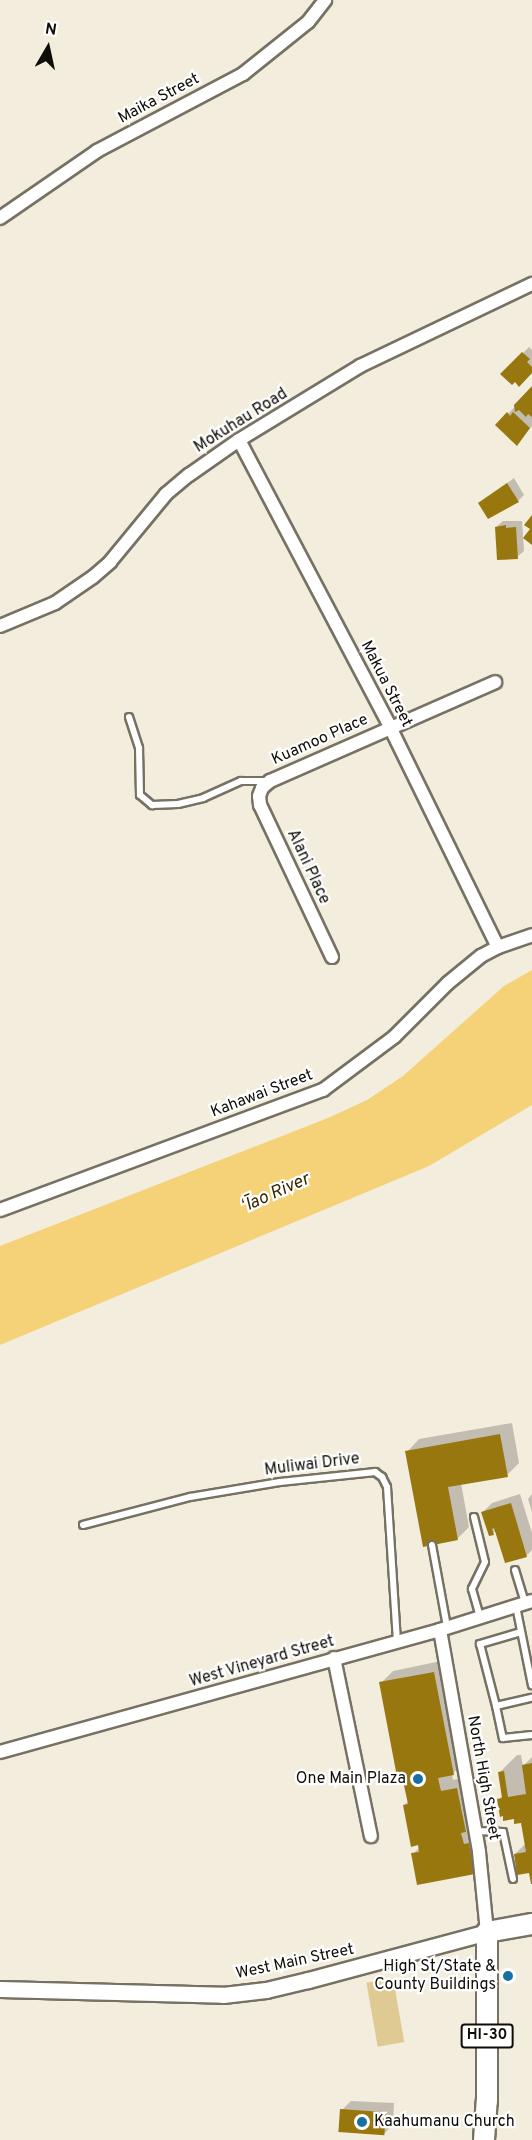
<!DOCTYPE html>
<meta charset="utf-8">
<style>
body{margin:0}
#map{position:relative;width:532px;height:2140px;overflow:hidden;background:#f3eddd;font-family:Overpass,sans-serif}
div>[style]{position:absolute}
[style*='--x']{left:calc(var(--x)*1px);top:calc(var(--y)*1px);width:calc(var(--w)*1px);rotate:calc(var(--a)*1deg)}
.green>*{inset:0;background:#e0ca93;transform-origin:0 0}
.water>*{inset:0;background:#f5d278}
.shadow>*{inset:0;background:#0003}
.building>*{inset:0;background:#98770f;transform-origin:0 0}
.roads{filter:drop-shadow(2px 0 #777164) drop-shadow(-2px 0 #777164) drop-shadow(0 2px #777164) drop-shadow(0 -2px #777164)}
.service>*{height:6px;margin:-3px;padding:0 3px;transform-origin:3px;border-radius:3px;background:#fff}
.minor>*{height:12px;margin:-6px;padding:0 6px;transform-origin:6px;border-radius:6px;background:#fff}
.tertiary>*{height:15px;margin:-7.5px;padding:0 7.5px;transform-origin:7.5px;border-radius:7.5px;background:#fff}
.primary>*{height:20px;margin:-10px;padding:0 10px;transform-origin:10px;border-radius:10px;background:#fff}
.dots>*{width:16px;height:16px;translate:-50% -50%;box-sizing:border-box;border:3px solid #fff;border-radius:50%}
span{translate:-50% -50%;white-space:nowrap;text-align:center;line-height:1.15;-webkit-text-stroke:4.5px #fff;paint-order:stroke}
.shield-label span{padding:2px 4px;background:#fff;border:2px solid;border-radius:4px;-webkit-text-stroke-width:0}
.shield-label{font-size:15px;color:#0f0d08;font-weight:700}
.street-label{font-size:16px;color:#0f0d08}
.poi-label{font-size:16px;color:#0f0d08}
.right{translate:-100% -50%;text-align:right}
.left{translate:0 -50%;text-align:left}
.water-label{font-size:18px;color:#362800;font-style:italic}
.north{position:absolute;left:18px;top:18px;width:60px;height:60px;-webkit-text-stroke:4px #fff;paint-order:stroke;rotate:9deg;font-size:16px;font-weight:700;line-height:24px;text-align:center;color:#0f0d08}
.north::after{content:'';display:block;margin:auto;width:21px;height:27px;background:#0f0d08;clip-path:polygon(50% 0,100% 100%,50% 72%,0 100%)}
</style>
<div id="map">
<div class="green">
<div style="left:393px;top:1978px;width:65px;height:27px;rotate:80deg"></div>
</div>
<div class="water">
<div style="clip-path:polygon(532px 970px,532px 1105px,429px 1166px,0 1345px,0 1246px,328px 1118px,367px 1100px,403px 1076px,504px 986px)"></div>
</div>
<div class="shadow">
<div style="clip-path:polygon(529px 347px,532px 350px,532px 371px,502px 374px)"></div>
<div style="clip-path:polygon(532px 389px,532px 426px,517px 444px,497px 425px)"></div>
<div style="clip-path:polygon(514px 478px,524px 495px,518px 501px,480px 503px)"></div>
<div style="clip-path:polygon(503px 521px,522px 521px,524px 551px,517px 557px,496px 527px)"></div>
<div style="clip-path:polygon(512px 1423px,519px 1463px,507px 1475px,461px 1483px,469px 1527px,457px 1539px,407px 1452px,419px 1439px)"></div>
<div style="clip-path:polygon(520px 1494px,532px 1533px,532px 1550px,527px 1555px,506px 1562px,496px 1530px,493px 1534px,483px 1512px,492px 1503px)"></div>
<div style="clip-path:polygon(532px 1494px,532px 1512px,528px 1499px)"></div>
<div style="clip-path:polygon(446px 1660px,466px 1761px,452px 1774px,453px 1780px,469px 1776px,486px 1860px,474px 1872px,413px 1854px,420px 1847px,404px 1805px,409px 1801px,381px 1683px,393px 1671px)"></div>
<div style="clip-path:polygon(517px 1755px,521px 1755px,523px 1766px,532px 1757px,532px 1882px,530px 1872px,515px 1854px,526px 1843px,522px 1821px,515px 1817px,499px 1800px,503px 1795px,500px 1772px)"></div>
<div style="clip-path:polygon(351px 2101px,394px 2103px,393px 2124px,384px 2134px,342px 2110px)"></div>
</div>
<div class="building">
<div style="clip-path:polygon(522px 352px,530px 359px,527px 362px,532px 367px,532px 373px,519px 387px,515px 382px,512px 385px,500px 374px)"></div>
<div style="clip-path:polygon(532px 386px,532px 417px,528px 414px,526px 417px,519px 410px,515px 412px,514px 405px)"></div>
<div style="clip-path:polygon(507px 412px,510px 416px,513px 412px,530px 428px,517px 446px,495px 425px)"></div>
<div style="clip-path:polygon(507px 483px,519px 502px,488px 519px,478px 503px)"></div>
<div style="clip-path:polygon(532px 515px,532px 545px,523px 538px,530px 529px,524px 525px)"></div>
<div style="clip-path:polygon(506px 525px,506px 528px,516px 527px,518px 559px,497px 560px,495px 527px)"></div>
<div style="clip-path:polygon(500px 1434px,508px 1477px,448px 1487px,458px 1540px,423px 1547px,405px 1451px)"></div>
<div style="clip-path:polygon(511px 1503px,527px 1557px,505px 1563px,494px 1528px,492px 1529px,494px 1535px,489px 1536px,481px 1512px)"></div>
<div style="clip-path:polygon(434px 1672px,454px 1775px,438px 1778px,441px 1791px,457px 1788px,466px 1832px,461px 1833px,464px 1844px,469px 1843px,475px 1874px,417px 1885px,411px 1853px,419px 1852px,418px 1845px,411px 1847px,403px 1805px,408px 1804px,403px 1781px,398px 1782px,379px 1682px)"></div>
<div style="clip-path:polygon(532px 1763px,532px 1884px,531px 1884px,529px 1873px,517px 1875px,514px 1854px,526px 1852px,521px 1823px,514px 1824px,514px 1819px,503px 1821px,503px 1816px,500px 1817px,497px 1799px,502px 1798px,498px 1772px,504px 1771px,508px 1797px,526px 1794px,522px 1765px)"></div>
<div style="left:340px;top:2109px;width:46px;height:23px;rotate:4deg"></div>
</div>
<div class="roads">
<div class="service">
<div style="--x:129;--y:717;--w:33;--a:72"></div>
<div style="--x:139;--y:748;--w:47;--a:88.8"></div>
<div style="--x:140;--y:795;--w:16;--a:40"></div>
<div style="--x:152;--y:805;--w:26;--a:-2"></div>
<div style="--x:178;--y:804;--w:26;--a:-13"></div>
<div style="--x:203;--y:798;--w:42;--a:-24.1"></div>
<div style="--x:241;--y:781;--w:28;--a:0"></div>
<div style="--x:474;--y:1517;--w:46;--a:76.3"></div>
<div style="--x:485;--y:1562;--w:30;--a:116"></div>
<div style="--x:472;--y:1589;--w:29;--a:74"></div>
<div style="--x:83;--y:1525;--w:111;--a:-14.7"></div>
<div style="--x:190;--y:1497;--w:91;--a:-9.5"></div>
<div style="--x:280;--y:1482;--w:96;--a:-6"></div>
<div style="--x:375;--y:1472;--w:9;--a:36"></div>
<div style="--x:382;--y:1477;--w:11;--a:63"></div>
<div style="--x:387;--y:1487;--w:154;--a:86.3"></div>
<div style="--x:432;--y:1545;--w:83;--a:79.6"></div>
<div style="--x:515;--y:1570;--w:34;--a:73"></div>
<div style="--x:516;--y:1606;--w:81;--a:78.6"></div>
<div style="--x:521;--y:1632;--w:43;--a:163.7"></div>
<div style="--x:480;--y:1644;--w:64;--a:75.5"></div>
<div style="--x:496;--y:1706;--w:37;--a:-13"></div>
<div style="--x:496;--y:1706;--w:33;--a:78"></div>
<div style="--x:503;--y:1738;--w:29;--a:-6"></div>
<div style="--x:476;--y:1831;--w:27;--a:2"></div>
<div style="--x:503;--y:1832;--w:48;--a:78"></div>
</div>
<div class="minor">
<div style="--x:0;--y:218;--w:118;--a:-34.6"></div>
<div style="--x:97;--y:151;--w:165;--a:-27.8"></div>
<div style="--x:243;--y:74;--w:83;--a:-38.7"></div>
<div style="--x:308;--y:22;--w:28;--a:-52"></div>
<div style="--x:239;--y:440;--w:324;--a:62.2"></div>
<div style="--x:390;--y:727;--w:245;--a:63.9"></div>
<div style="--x:0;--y:626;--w:60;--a:-22.7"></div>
<div style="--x:55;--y:603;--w:46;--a:-34.4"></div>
<div style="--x:93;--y:577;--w:23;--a:-41"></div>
<div style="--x:110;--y:562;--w:88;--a:-50.5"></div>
<div style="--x:166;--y:494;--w:30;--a:-40"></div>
<div style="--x:189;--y:475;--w:61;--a:-35"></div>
<div style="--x:239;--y:440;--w:142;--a:-31.4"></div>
<div style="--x:360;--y:366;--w:191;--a:-25.5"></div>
<div style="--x:332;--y:957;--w:168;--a:-115.3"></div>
<div style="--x:260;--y:805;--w:9;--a:-96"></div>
<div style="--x:259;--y:796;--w:9;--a:-69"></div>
<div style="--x:262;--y:788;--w:11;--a:-41"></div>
<div style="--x:270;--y:781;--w:246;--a:-23.7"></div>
<div style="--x:0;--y:1210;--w:345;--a:-20.4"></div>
<div style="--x:323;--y:1090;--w:89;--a:-36.7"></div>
<div style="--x:394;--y:1037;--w:76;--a:-45"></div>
<div style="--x:448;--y:983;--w:43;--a:-39.3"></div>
<div style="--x:481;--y:956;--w:19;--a:-28"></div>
<div style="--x:498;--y:947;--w:36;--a:-19"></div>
<div style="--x:440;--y:1630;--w:225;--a:80"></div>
<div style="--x:479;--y:1852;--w:80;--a:84.3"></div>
<div style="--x:334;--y:1658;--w:182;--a:78.3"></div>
<div style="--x:0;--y:1752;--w:457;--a:-15.5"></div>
<div style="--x:440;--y:1630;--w:96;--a:-17.5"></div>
</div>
<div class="tertiary">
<div style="--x:0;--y:1989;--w:223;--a:1.5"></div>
<div style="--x:223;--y:1995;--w:43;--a:-6.6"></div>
<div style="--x:266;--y:1990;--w:43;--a:-13.4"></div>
<div style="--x:308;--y:1980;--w:185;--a:-15"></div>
</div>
<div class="primary">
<div style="--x:484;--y:2140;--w:39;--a:-86"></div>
<div style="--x:487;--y:2101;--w:169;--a:-90"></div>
<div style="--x:487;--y:1932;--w:46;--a:-10.1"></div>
</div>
</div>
<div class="dots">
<div style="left:418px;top:1779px;background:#1770a0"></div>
<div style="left:508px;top:1976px;background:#1770a0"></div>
<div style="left:362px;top:2122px;background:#1770a0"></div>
</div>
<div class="shield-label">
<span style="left:487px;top:2036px">HI-30</span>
</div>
<div class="street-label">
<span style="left:159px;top:99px;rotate:-28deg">Maika Street</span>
<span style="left:241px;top:421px;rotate:-32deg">Mokuhau Road</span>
<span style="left:386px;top:684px;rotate:63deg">Makua Street</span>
<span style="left:320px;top:740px;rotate:-24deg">Kuamoo Place</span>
<span style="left:308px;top:867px;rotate:65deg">Alani Place</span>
<span style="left:262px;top:1094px;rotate:-21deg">Kahawai Street</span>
<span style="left:312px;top:1465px;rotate:-7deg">Muliwai Drive</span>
<span style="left:262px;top:1662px;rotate:-16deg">West Vineyard Street</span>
<span style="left:483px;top:1778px;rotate:80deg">North High Street</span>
<span style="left:295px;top:1962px;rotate:-12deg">West Main Street</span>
</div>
<div class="poi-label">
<span class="right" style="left:406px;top:1779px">One Main Plaza</span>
<span class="right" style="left:496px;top:1976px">High St/State &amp;<br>County Buildings</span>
<span class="left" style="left:374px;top:2122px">Kaahumanu Church</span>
</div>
<div class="water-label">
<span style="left:276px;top:1194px;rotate:-24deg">ʻĪao River</span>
</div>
<div class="north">N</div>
</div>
